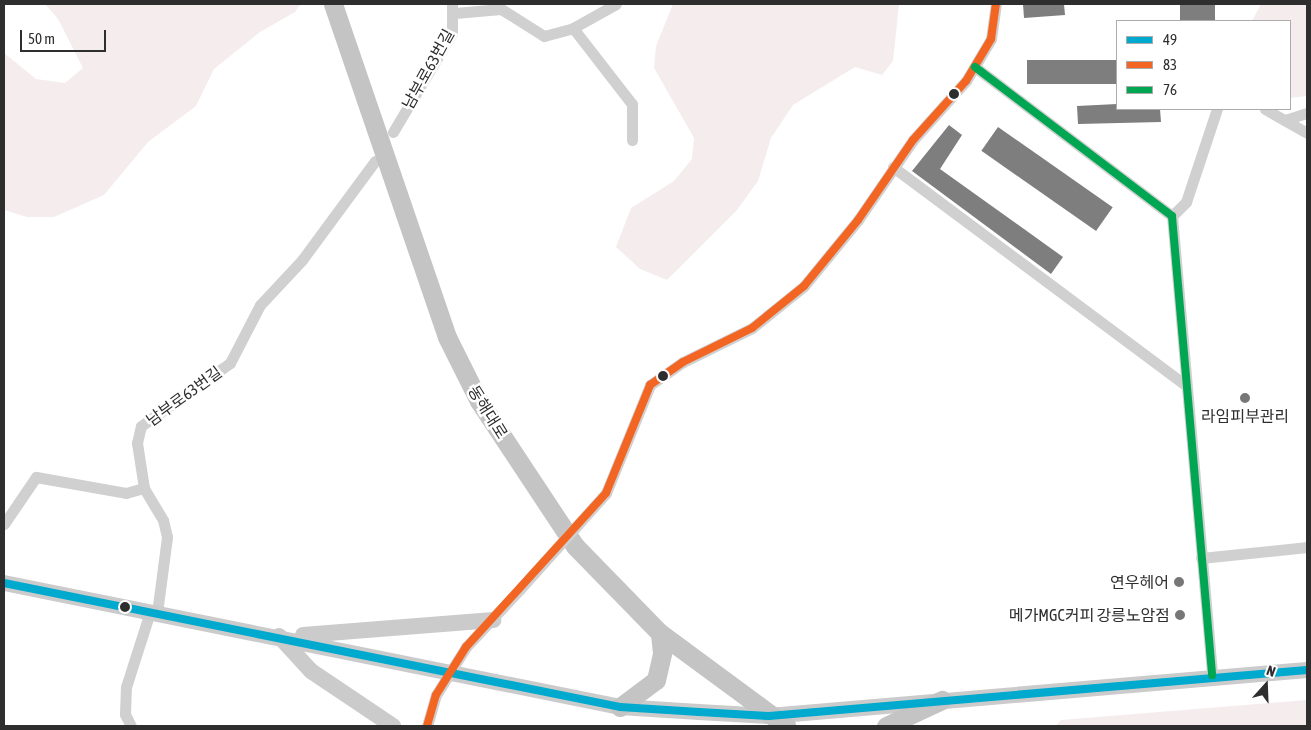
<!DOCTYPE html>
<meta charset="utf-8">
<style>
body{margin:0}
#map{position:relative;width:1311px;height:730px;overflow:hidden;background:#fff;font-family:"Asap Condensed","Noto Sans KR",sans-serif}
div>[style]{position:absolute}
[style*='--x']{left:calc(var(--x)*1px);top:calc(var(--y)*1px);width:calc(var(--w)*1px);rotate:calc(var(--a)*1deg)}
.green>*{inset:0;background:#f5ecee}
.building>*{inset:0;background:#7e7e7e;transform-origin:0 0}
.street>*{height:11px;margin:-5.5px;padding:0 5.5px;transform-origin:5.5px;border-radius:5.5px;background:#d0d0d0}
.secondary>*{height:16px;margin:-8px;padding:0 8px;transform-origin:8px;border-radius:8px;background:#cbcbcb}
.primary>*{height:19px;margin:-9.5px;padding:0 9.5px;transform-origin:9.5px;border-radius:9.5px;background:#c4c4c4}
.street-bridge>*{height:11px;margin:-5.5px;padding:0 5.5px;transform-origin:5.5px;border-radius:5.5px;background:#d0d0d0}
.bus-1>*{height:8px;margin:-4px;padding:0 4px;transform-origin:4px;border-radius:4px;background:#00a9ce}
.bus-2>*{height:8px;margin:-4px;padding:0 4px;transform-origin:4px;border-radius:4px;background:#f26522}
.bus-3>*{height:8px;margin:-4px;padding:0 4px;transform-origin:4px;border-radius:4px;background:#00a651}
.dots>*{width:14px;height:14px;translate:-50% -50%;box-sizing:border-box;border:2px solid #fff;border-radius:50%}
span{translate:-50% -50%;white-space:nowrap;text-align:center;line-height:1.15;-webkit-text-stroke:5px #fff;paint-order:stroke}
.street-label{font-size:16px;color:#2e2e2e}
.poi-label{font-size:16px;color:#2e2e2e}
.right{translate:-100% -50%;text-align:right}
.frame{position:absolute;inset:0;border:5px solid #2e2e2e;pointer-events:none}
.legend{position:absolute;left:1116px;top:20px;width:175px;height:90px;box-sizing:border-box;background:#fff;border:1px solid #ababab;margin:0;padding:6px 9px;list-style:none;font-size:15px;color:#2e2e2e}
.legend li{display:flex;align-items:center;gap:10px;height:25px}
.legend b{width:25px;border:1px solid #ababab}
.north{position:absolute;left:1241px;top:660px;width:50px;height:50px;-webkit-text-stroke:4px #fff;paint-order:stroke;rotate:20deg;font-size:14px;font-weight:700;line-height:20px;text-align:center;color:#2e2e2e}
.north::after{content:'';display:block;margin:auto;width:18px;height:22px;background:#2e2e2e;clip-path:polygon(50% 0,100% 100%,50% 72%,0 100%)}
.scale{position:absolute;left:20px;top:30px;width:86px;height:22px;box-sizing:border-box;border:2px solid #2e2e2e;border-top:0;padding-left:6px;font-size:15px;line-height:18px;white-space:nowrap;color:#2e2e2e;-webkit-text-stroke:4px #fff;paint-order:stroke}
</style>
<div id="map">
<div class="green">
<div style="clip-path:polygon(45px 4px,301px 4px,295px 12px,260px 32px,214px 69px,196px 106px,148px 142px,104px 195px,54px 217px,27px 217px,4px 210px,4px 53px,36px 79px,65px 83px,83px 68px,58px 19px)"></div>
<div style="clip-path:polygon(673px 4px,899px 4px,893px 61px,882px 75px,855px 67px,793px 105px,771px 138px,758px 181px,737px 210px,667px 280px,640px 269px,616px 247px,631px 208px,674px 181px,692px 159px,694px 138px,654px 68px,656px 46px)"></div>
<div style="clip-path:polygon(1261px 4px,1307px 4px,1307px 96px,1290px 98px,1290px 21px,1252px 21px)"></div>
<div style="clip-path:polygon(1307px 700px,1307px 726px,1056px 726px,1061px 720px)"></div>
</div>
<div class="building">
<div style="clip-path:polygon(1023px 4px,1064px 4px,1065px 15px,1024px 18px)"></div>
<div style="left:1180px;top:4px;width:35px;height:17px"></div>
<div style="left:1117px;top:60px;width:24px;height:90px;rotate:90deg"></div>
<div style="clip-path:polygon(1117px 104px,1117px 109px,1160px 109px,1161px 122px,1078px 124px,1077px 106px)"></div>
<div style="clip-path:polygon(949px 125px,962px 135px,940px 169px,1063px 257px,1051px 274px,912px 171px)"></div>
<div style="left:998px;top:127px;width:140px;height:29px;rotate:35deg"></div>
</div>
<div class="street">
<div style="--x:455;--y:13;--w:46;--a:-5"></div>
<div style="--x:501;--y:9;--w:51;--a:32.1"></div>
<div style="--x:544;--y:36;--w:30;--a:-15"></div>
<div style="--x:573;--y:28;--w:49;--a:-29.2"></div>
<div style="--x:573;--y:28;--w:96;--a:52.2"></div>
<div style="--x:632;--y:104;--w:36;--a:90"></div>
<div style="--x:975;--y:67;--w:247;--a:37.1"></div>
<div style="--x:1172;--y:216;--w:461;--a:85"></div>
<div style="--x:1265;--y:109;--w:48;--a:29.7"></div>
<div style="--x:1285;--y:120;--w:23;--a:-18"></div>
<div style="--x:393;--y:132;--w:115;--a:-59.2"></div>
<div style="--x:452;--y:33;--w:29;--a:-90"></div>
<div style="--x:893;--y:167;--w:364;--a:36.7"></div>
<div style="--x:1172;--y:216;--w:20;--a:-45"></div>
<div style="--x:1186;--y:202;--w:98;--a:-71.6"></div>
<div style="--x:606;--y:493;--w:117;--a:-67.8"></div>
<div style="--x:650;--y:385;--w:40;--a:-34.9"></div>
<div style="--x:683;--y:362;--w:77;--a:-26.2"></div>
<div style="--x:752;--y:328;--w:67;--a:-38.9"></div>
<div style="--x:804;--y:286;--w:85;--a:-50.7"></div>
<div style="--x:858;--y:220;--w:97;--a:-55.5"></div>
<div style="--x:913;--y:140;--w:79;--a:-48.1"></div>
<div style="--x:966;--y:81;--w:49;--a:-59.2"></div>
<div style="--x:991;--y:39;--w:35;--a:-82"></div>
<div style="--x:4;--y:524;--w:57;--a:-55.8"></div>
<div style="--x:36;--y:477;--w:91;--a:10.1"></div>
<div style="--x:126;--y:493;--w:19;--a:-16"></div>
<div style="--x:1201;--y:558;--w:107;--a:-5.9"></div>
<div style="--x:157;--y:613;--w:77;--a:-82.5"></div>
<div style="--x:167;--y:537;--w:17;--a:-103"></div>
<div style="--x:163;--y:520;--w:37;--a:-121"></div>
<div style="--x:144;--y:488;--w:46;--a:-98.8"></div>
<div style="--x:137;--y:443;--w:17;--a:-77"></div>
<div style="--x:141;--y:426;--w:109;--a:-35.3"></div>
<div style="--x:230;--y:363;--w:65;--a:-62.7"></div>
<div style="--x:260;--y:305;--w:62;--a:-47"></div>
<div style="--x:302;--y:260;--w:123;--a:-53.6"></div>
<div style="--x:466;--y:647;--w:79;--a:-47"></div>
<div style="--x:131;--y:726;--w:13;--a:-117"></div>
<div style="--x:125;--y:714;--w:27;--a:-88"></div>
<div style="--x:126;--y:687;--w:79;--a:-72.3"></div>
<div style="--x:427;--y:726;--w:32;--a:-74"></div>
</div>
<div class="secondary">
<div style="--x:4;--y:583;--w:628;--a:11.38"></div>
<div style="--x:620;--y:707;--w:79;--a:3.6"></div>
<div style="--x:699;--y:712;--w:70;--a:3.3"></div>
<div style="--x:769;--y:716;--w:540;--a:-4.89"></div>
<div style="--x:303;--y:635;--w:191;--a:-4.5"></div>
<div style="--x:279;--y:636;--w:47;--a:47.6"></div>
<div style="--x:311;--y:671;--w:99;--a:33.9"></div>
</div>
<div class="primary">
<div style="--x:333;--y:4;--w:352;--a:71.1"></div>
<div style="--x:447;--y:337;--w:72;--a:63.4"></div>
<div style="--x:479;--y:401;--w:174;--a:56.5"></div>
<div style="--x:575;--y:546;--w:122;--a:45.7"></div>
<div style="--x:660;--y:633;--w:157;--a:36.4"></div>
<div style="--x:620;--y:707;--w:45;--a:-36.9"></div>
<div style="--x:656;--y:680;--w:28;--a:-77"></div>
<div style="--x:662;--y:653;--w:20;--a:-96"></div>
<div style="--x:886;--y:726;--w:62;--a:-24.9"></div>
</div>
<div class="street-bridge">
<div style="--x:520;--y:589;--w:129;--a:-48.1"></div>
<div style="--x:436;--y:695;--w:57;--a:-58"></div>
</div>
<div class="bus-1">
<div style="--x:4;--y:583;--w:628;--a:11.38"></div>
<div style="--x:620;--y:707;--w:79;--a:3.6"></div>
<div style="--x:699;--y:712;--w:70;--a:3.3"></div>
<div style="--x:769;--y:716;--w:540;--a:-4.89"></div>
</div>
<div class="bus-2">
<div style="--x:427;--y:726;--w:32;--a:-74"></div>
<div style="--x:436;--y:695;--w:57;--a:-58"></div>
<div style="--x:466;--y:647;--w:208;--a:-47.7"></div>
<div style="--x:606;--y:493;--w:117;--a:-67.8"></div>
<div style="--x:650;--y:385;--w:40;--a:-34.9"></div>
<div style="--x:683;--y:362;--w:77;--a:-26.2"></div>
<div style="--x:752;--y:328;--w:67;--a:-38.9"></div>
<div style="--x:804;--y:286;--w:85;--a:-50.7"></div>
<div style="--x:858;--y:220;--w:97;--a:-55.5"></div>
<div style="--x:913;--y:140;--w:79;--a:-48.1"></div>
<div style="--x:966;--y:81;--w:49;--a:-59.2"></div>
<div style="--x:991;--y:39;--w:35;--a:-82"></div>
</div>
<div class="bus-3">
<div style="--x:975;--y:67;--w:247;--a:37.1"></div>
<div style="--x:1172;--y:216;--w:461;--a:85"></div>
</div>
<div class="dots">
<div style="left:954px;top:94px;background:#2e2e2e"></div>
<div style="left:663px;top:376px;background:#2e2e2e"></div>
<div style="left:1245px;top:398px;background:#777"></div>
<div style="left:1179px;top:582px;background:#777"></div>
<div style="left:125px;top:607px;background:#2e2e2e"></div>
<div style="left:1180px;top:615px;background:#777"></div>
</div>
<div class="street-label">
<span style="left:428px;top:69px;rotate:-61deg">남부로63번길</span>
<span style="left:184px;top:396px;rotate:-36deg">남부로63번길</span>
<span style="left:488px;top:412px;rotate:58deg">동해대로</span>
</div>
<div class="poi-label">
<span style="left:1245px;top:416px">라임피부관리</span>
<span class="right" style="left:1169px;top:582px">연우헤어</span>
<span class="right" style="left:1170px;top:615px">메가MGC커피 강릉노암점</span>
</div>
<div class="frame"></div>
<ul class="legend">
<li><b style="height:6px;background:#00a9ce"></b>49</li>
<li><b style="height:6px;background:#f26522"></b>83</li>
<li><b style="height:6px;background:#00a651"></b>76</li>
</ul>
<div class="north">N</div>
<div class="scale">50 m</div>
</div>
